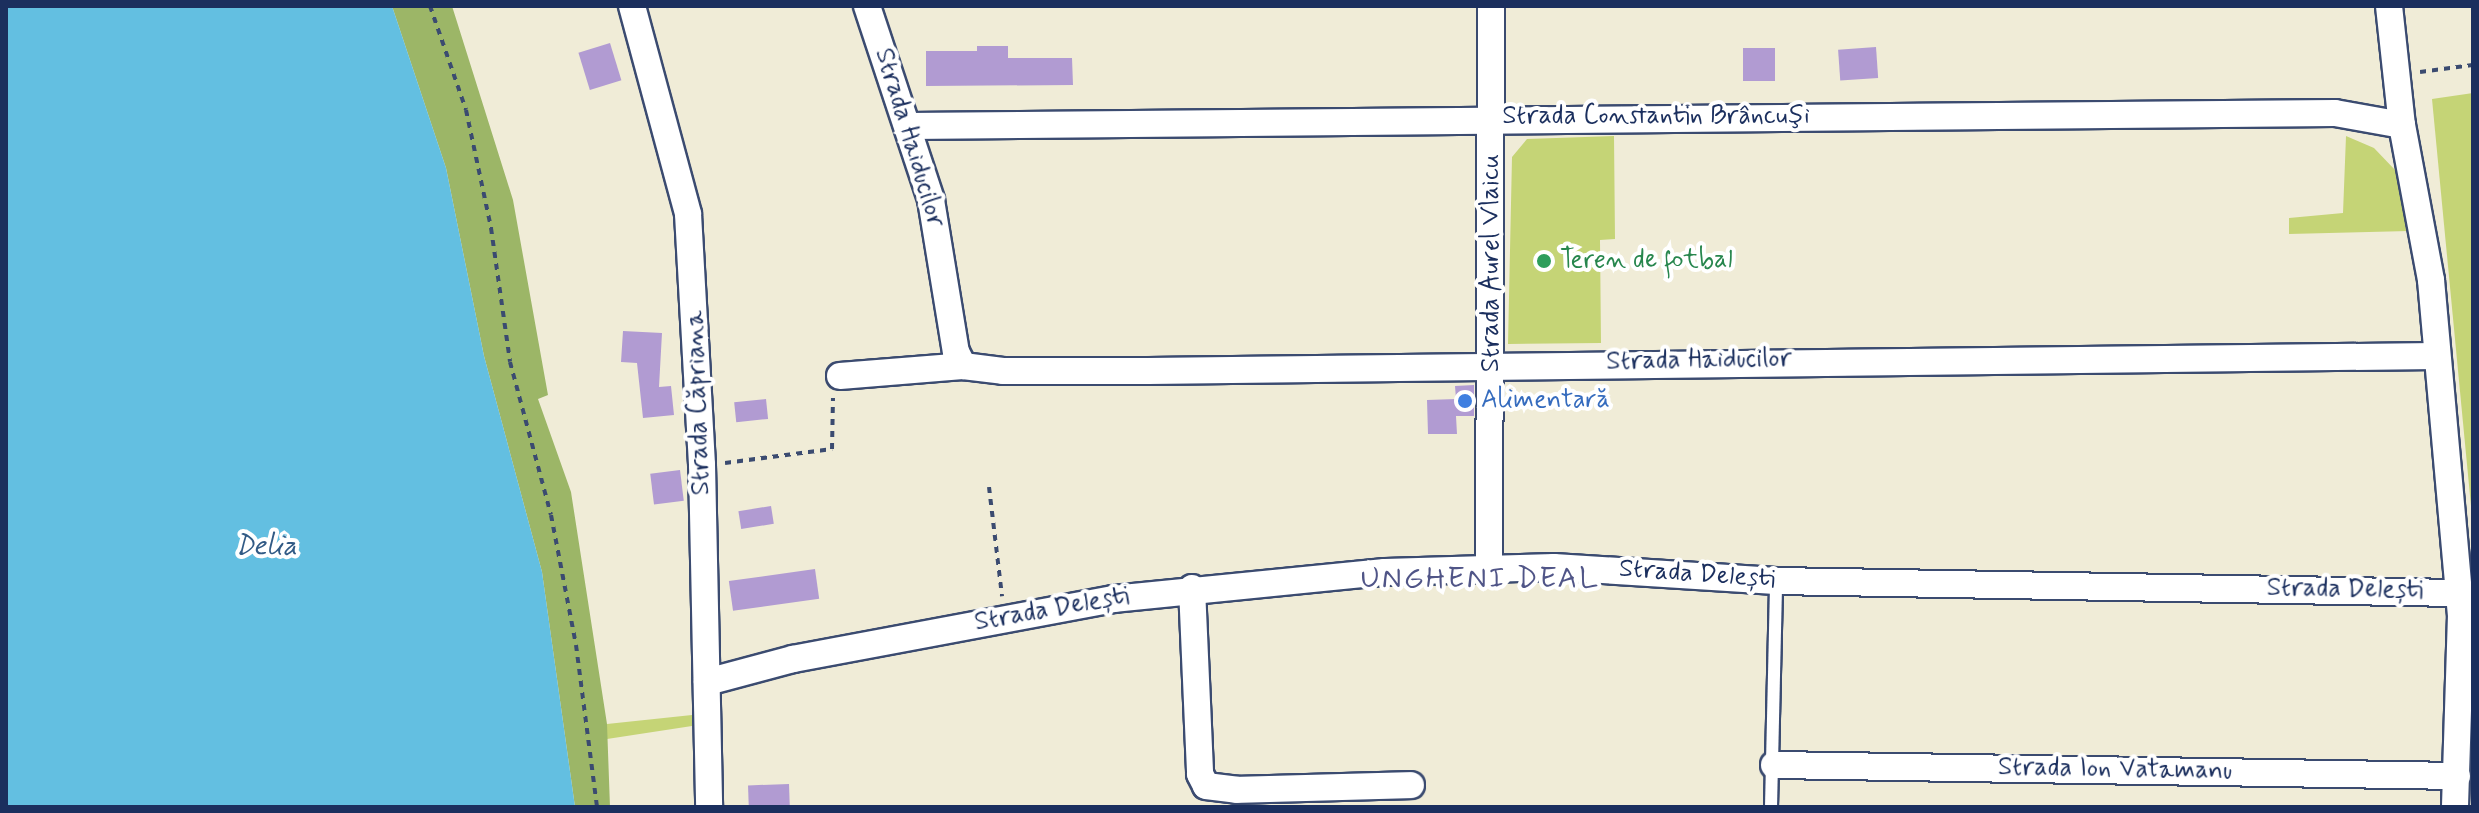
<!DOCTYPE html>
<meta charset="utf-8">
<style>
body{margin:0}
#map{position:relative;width:2479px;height:813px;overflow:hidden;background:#f0ecd7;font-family:Mynerve,sans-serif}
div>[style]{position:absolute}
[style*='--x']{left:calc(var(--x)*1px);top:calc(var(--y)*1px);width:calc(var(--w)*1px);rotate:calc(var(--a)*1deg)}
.green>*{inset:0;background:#c5d476}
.forest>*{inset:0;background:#9cb667}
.water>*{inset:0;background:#63bfe1}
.building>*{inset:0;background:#b19bd2;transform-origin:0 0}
.path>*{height:4px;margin-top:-2px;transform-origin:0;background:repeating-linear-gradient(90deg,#3b4b70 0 6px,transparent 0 12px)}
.roads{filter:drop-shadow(2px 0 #3b4b70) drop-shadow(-2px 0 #3b4b70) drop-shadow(0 2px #3b4b70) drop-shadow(0 -2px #3b4b70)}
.service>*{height:12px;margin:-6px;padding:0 6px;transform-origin:6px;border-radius:6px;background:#fff}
.minor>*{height:26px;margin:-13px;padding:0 13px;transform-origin:13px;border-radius:13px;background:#fff}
.dots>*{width:22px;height:22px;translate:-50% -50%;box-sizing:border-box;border:4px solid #fff;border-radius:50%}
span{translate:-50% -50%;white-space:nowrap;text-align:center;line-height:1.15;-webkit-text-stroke:8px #fff;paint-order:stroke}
.street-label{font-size:26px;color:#1b2f5e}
.leisure-label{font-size:26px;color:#27864d}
.left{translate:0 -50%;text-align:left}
.shop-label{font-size:26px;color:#366cbe}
.water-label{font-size:28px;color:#315a85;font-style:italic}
.quarter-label{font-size:30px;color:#505587;letter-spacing:2px}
.frame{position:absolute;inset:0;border:8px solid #1b2f5e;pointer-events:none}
</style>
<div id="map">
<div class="green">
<div style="clip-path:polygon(2473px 93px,2473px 527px,2432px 99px)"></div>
<div style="clip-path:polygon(1614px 136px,1615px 239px,1600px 240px,1601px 343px,1508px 344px,1512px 157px,1527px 139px)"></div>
<div style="clip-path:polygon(2346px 136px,2374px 148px,2396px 171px,2409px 231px,2289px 234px,2289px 218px,2343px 213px)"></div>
<div style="clip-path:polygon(692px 715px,692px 726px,607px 739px,607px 724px)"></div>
</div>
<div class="forest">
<div style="clip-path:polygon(392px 6px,452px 6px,513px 200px,548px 395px,538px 399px,571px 492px,607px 724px,610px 807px,575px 807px,542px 572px,484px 356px,446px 168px)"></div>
</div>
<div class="water">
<div style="clip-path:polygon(6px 6px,392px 6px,446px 168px,484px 356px,542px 572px,575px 807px,6px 807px)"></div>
</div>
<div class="building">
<div style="left:610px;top:43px;width:39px;height:33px;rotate:73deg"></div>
<div style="clip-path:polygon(977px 46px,1008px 46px,1008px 58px,1072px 58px,1073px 85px,926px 86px,926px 51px,977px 51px)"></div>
<div style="left:1876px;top:47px;width:31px;height:38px;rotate:86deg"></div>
<div style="left:1743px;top:48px;width:32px;height:33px"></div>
<div style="clip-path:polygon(623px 331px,662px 333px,659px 387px,671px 386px,674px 415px,643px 418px,637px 363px,621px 362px)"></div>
<div style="clip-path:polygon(1474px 385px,1474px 416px,1456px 416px,1457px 434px,1428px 434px,1427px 400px,1456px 399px,1455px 386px)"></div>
<div style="left:766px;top:399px;width:20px;height:32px;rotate:84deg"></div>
<div style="left:680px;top:470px;width:31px;height:30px;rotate:83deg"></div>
<div style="left:771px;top:506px;width:18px;height:33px;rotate:81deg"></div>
<div style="left:815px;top:569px;width:30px;height:87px;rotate:82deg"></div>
<div style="left:789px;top:784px;width:23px;height:41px;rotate:88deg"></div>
</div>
<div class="path">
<div style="--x:430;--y:6;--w:110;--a:70.9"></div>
<div style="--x:466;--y:110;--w:121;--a:78"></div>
<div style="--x:491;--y:228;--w:135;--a:81.9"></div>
<div style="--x:510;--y:362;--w:158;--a:75"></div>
<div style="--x:551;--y:515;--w:132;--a:79.1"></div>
<div style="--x:576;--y:645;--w:163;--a:82.6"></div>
<div style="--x:2420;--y:72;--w:53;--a:-7.5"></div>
<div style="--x:725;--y:463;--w:108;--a:-7.5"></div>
<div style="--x:832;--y:449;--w:51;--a:-88.9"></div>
<div style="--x:989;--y:487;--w:110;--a:83.2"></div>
</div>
<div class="roads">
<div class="service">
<div style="--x:1771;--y:807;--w:226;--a:-88.7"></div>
</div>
<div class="minor">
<div style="--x:632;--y:6;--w:215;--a:74.9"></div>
<div style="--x:688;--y:214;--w:251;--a:86.8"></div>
<div style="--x:702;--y:465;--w:342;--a:88.8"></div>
<div style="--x:867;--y:6;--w:204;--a:71.7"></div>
<div style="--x:931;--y:200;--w:154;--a:80.7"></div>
<div style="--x:956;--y:352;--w:16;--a:63"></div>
<div style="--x:2389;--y:6;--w:120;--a:83.8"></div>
<div style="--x:2402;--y:125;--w:158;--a:79.4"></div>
<div style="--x:2431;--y:280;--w:336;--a:84.9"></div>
<div style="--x:2461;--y:615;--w:192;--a:91.8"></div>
<div style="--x:909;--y:126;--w:1426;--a:-0.52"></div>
<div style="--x:2335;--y:113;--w:68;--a:10.2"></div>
<div style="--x:840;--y:376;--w:123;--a:-4.6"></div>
<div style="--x:963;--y:366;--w:40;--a:7.1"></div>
<div style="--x:1003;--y:371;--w:145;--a:0"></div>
<div style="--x:1148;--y:371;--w:1288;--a:-0.67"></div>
<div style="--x:1489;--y:567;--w:561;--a:-89.8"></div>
<div style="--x:1192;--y:588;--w:186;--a:87.5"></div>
<div style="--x:1200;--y:774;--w:13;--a:63"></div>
<div style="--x:1206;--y:786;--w:31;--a:7"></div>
<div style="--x:1237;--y:790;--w:174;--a:-1.6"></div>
<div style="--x:707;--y:682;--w:89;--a:-15"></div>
<div style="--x:793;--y:659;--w:326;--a:-10.6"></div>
<div style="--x:1113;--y:599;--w:273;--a:-5.7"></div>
<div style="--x:1385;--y:572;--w:169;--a:-1.7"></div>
<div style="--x:1554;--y:567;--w:222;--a:3.6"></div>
<div style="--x:1776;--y:581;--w:682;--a:1.01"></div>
<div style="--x:1774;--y:765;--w:683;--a:0.92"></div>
</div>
</div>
<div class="dots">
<div style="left:1544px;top:261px;background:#2e9e5b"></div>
<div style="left:1465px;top:401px;background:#3f7fe0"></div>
</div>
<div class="street-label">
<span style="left:1656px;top:117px">Strada Constantin Brâncuşi</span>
<span style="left:909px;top:138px;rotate:73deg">Strada Haiducilor</span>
<span style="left:1492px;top:263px;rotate:-90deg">Strada Aurel Vlaicu</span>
<span style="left:1699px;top:361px;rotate:-1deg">Strada Haiducilor</span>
<span style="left:699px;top:403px;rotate:-92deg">Strada Căpriana</span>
<span style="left:1697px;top:575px;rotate:4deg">Strada Delești</span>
<span style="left:2345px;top:590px;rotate:1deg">Strada Delești</span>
<span style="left:1052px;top:610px;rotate:-10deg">Strada Delești</span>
<span style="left:2115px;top:770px;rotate:1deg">Strada Ion Vatamanu</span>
</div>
<div class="leisure-label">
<span class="left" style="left:1560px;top:261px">Teren de fotbal</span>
</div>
<div class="shop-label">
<span class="left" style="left:1481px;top:401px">Alimentară</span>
</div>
<div class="water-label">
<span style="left:266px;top:547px">Delia</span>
</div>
<div class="quarter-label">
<span style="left:1480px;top:579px">UNGHENI DEAL</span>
</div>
<div class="frame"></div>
</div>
